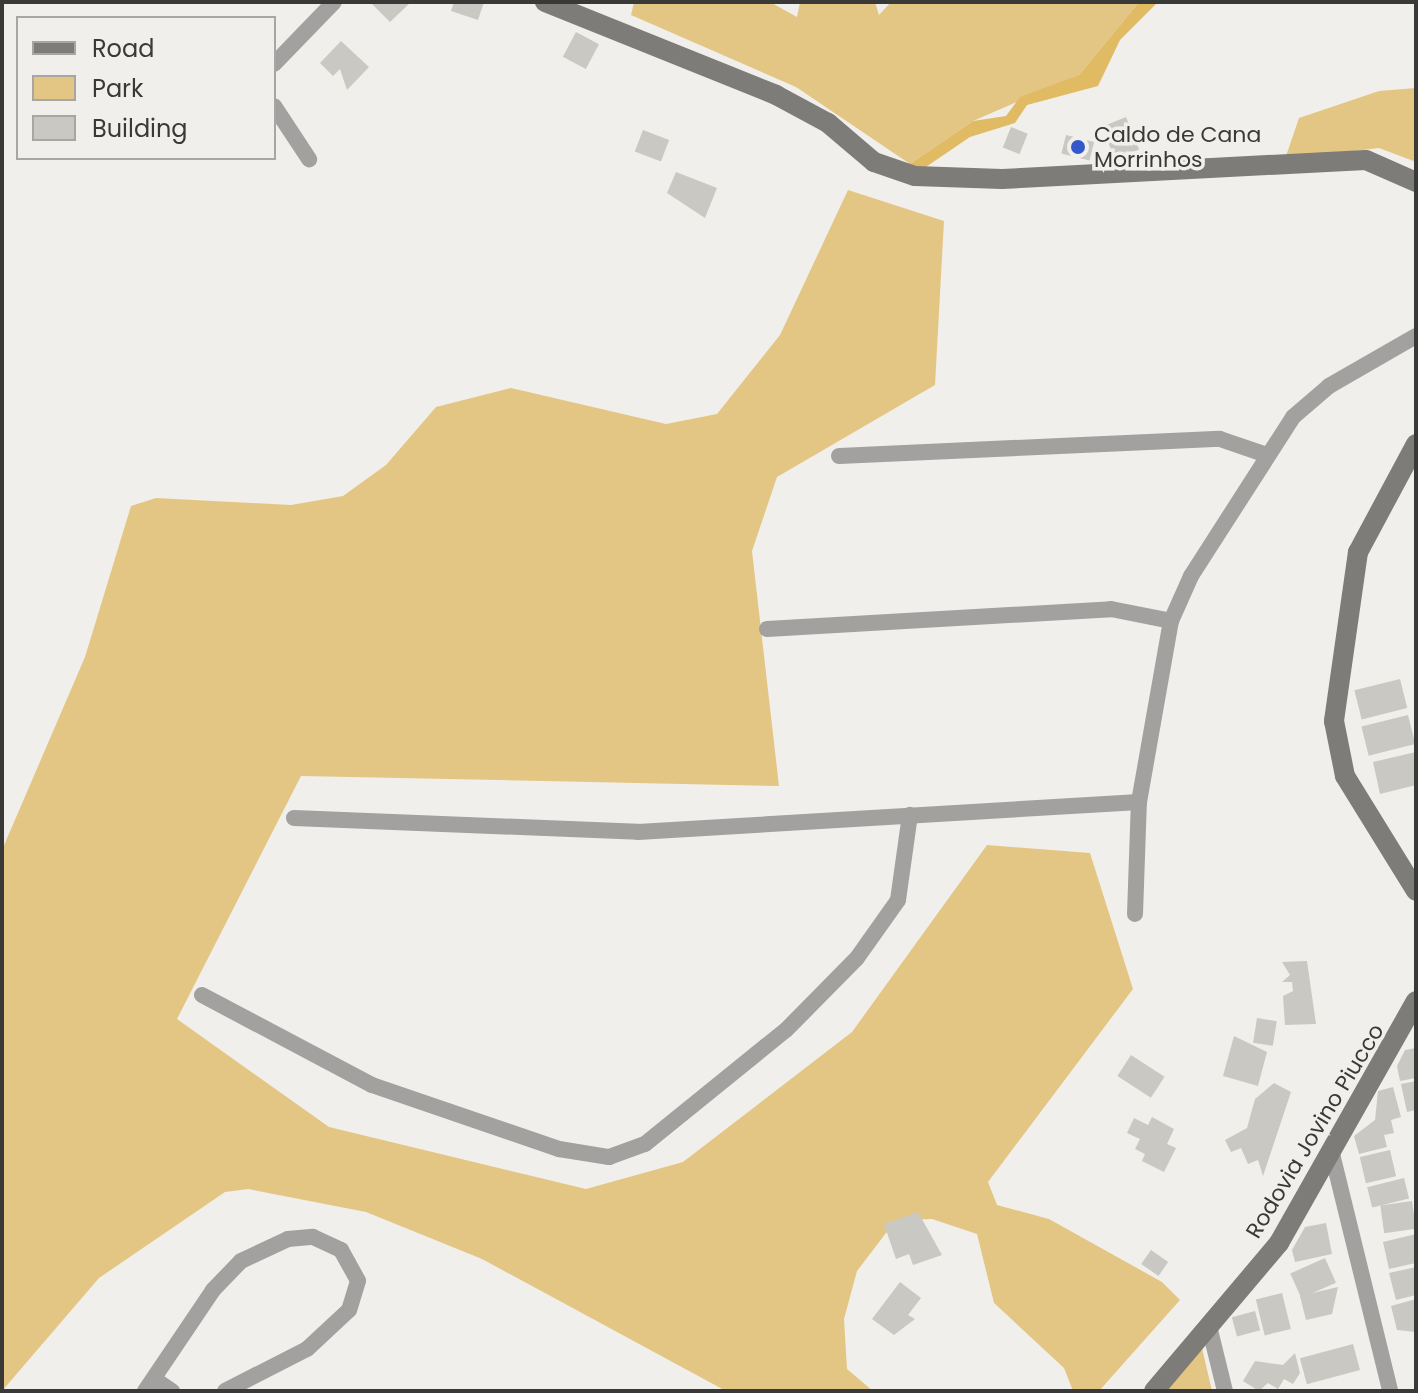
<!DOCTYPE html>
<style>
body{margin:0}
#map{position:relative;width:1418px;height:1393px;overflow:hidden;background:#f1efeb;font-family:Poppins,sans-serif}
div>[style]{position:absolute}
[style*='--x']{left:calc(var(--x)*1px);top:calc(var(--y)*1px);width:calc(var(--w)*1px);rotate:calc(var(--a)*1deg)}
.green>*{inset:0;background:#e4c684}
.water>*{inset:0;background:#e1bb64}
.building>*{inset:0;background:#c9c8c3;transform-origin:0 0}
.street>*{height:16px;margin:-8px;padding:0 8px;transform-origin:8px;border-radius:8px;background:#a2a1a0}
.secondary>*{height:20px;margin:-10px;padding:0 10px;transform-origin:10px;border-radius:10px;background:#7d7c79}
.dots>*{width:22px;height:22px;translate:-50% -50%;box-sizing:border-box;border:4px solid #f1efeb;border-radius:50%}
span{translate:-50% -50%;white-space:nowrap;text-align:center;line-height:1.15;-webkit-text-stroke:7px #f1efeb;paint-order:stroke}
.poi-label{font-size:22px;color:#393937}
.left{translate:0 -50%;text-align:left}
.street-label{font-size:22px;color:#393937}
.frame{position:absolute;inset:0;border:4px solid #393937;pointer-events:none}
.legend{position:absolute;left:16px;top:16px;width:260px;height:144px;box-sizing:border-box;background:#f1efeb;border:2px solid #a7a6a3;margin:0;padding:10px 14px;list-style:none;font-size:24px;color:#393937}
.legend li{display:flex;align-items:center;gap:16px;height:40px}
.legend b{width:40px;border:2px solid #a7a6a3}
</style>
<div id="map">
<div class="green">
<div style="clip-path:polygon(634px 2px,770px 2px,797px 17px,800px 2px,875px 2px,879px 15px,891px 2px,1139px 2px,1079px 75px,973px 121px,910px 164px,796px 87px,631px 15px)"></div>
<div style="clip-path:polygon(1416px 88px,1416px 162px,1379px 148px,1285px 159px,1299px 118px,1379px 91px)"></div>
<div style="clip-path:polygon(848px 190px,944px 221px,935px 385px,777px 477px,752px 551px,779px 786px,301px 776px,177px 1019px,329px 1127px,586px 1189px,683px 1162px,852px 1032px,987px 845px,1090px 853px,1133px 989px,988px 1182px,997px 1205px,1049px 1219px,1162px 1282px,1180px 1300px,1099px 1391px,1073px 1391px,1064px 1368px,994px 1303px,977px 1234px,932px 1219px,907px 1220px,886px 1233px,857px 1271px,844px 1319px,847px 1369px,873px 1391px,726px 1391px,482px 1259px,366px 1212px,248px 1189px,225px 1192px,99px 1278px,2px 1391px,2px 850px,85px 657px,131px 506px,156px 498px,291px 505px,343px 496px,386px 465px,436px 407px,511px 388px,666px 424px,717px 414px,780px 335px)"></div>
<div style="clip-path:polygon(1202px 1348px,1212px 1391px,1164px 1391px)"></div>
</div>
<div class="water">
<div style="clip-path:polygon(1139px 2px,1158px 2px,1120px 40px,1098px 86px,1027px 105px,1015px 123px,970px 137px,920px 171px,910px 164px,973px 121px,1006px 116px,1020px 97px,1079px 75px)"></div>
</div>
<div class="building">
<div style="clip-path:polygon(370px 2px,411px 2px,390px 22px)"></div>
<div style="clip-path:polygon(454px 2px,484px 2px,478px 20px,451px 11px)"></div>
<div style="left:576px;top:32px;width:26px;height:28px;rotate:28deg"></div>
<div style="clip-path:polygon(341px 41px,369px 67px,347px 90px,340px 69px,333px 76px,320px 63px)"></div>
<div style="left:1126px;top:117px;width:35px;height:26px;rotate:68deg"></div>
<div style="left:1011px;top:127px;width:18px;height:22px;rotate:22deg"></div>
<div style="left:643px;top:130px;width:28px;height:23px;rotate:21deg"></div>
<div style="left:1066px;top:135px;width:29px;height:19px;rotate:14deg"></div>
<div style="clip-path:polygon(676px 172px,717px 188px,705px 218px,667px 193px)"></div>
<div style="left:1400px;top:679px;width:30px;height:47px;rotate:76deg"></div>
<div style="left:1408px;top:715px;width:30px;height:48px;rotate:76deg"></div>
<div style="clip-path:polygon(1416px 752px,1416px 785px,1380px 794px,1373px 762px)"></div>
<div style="clip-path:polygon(1307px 961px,1316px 1024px,1285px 1025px,1283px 996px,1293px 991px,1292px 982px,1282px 982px,1290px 975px,1282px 962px)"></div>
<div style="left:1257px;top:1018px;width:20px;height:25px;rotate:9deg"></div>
<div style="clip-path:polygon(1234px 1036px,1267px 1052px,1258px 1086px,1223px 1076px)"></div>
<div style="clip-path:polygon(1416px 1048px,1416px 1078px,1400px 1081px,1397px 1066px,1405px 1050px)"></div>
<div style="left:1131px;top:1055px;width:40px;height:25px;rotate:33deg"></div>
<div style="clip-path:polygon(1416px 1081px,1416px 1110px,1407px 1112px,1401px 1084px)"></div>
<div style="clip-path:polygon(1274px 1083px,1291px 1092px,1263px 1176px,1258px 1160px,1248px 1164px,1241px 1148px,1231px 1152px,1225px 1140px,1247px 1128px,1255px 1099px)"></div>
<div style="clip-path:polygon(1393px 1087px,1401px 1117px,1391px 1120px,1394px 1133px,1384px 1135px,1387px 1147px,1359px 1154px,1354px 1136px,1375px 1120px,1378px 1091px)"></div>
<div style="clip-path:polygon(1152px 1117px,1174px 1129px,1167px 1144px,1176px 1148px,1164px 1172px,1142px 1161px,1145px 1154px,1135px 1149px,1140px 1139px,1127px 1133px,1134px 1118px,1148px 1125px)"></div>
<div style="left:1390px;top:1150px;width:27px;height:31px;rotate:77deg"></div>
<div style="left:1404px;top:1178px;width:21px;height:38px;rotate:76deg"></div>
<div style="left:1412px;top:1201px;width:28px;height:32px;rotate:82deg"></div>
<div style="clip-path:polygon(918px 1212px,942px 1255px,913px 1265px,909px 1254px,896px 1259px,884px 1224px)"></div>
<div style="clip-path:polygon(1326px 1223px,1332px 1254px,1295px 1262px,1292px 1250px,1305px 1227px)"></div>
<div style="clip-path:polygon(1416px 1234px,1416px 1263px,1389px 1269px,1383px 1242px)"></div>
<div style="left:1151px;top:1250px;width:21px;height:17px;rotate:35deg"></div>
<div style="left:1325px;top:1258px;width:27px;height:38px;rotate:66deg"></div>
<div style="clip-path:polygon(1416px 1267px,1416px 1295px,1396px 1300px,1389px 1273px)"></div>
<div style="clip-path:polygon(900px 1282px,921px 1298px,908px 1315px,915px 1319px,894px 1335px,872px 1319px)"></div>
<div style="clip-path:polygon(1338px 1287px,1332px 1314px,1306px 1320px,1300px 1296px)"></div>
<div style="left:1282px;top:1293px;width:37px;height:27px;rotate:76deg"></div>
<div style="clip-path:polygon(1416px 1299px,1416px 1332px,1397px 1330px,1391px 1306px)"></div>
<div style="left:1255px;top:1311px;width:20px;height:24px;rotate:75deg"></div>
<div style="left:1353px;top:1344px;width:27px;height:55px;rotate:75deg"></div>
<div style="clip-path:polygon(1295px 1353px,1300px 1373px,1293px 1384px,1284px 1379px,1278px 1389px,1268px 1383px,1259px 1391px,1243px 1381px,1255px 1361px,1283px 1365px)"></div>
</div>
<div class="street">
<div style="--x:274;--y:64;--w:86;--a:-45.9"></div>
<div style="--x:274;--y:106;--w:64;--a:56.6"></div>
<div style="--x:839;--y:456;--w:381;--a:-2.6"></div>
<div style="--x:1220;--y:439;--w:46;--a:18.8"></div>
<div style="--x:767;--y:629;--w:345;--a:-3.3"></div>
<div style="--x:1111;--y:609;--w:61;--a:11.3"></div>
<div style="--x:294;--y:818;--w:344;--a:2.3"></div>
<div style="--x:638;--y:832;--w:502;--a:-3.43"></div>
<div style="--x:1135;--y:914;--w:112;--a:-88"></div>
<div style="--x:1139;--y:802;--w:184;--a:-80"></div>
<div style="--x:1171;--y:621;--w:49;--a:-66"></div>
<div style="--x:1191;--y:576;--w:189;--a:-57.3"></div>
<div style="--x:1293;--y:417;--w:48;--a:-40.7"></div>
<div style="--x:1329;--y:386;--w:100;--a:-29.9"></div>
<div style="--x:202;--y:995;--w:192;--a:27.9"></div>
<div style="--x:372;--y:1085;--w:198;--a:18.9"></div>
<div style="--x:559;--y:1149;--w:51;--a:9.1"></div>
<div style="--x:609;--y:1157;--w:38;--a:-20"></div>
<div style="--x:645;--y:1144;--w:181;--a:-39"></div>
<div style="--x:786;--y:1030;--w:101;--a:-45.4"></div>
<div style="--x:857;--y:958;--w:71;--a:-54.7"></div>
<div style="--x:898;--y:900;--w:86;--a:-82"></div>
<div style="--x:1332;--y:1154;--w:244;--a:76.2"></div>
<div style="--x:1209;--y:1326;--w:67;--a:76.2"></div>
<div style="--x:154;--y:1379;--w:22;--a:34"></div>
<div style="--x:145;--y:1391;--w:122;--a:-56"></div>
<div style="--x:213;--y:1290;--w:40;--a:-46"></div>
<div style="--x:241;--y:1261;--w:52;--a:-25.1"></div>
<div style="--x:288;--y:1239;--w:25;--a:-5"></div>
<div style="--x:313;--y:1237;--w:31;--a:25"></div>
<div style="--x:341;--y:1250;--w:35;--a:61"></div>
<div style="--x:358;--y:1281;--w:30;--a:107"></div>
<div style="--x:349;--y:1310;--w:57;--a:137.1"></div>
<div style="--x:307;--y:1349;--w:92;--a:152.9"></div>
</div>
<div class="secondary">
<div style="--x:545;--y:2;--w:249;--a:21.9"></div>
<div style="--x:776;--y:95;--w:59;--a:28.3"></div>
<div style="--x:828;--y:123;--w:60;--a:40.3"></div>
<div style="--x:874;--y:162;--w:43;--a:18.9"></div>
<div style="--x:915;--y:176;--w:87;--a:2"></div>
<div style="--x:1002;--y:179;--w:364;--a:-3"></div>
<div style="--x:1366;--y:160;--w:55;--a:23.7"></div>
<div style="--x:1416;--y:444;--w:123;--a:118.2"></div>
<div style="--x:1358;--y:552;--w:171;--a:98.1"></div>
<div style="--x:1334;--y:721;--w:56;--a:78.7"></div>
<div style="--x:1345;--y:776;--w:135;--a:58.3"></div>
<div style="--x:1154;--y:1391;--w:194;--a:-49.8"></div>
<div style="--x:1279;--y:1243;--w:278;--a:-60.5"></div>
</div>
<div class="dots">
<div style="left:1078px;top:147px;background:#3458c9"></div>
</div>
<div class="poi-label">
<span class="left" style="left:1094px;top:147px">Caldo de Cana<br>Morrinhos</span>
</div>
<div class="street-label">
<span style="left:1315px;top:1131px;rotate:-59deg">Rodovia Jovino Piucco</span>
</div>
<div class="frame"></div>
<ul class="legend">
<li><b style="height:10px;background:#7d7c79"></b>Road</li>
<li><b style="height:22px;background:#e4c684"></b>Park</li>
<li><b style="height:22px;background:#c9c8c3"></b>Building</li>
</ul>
</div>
